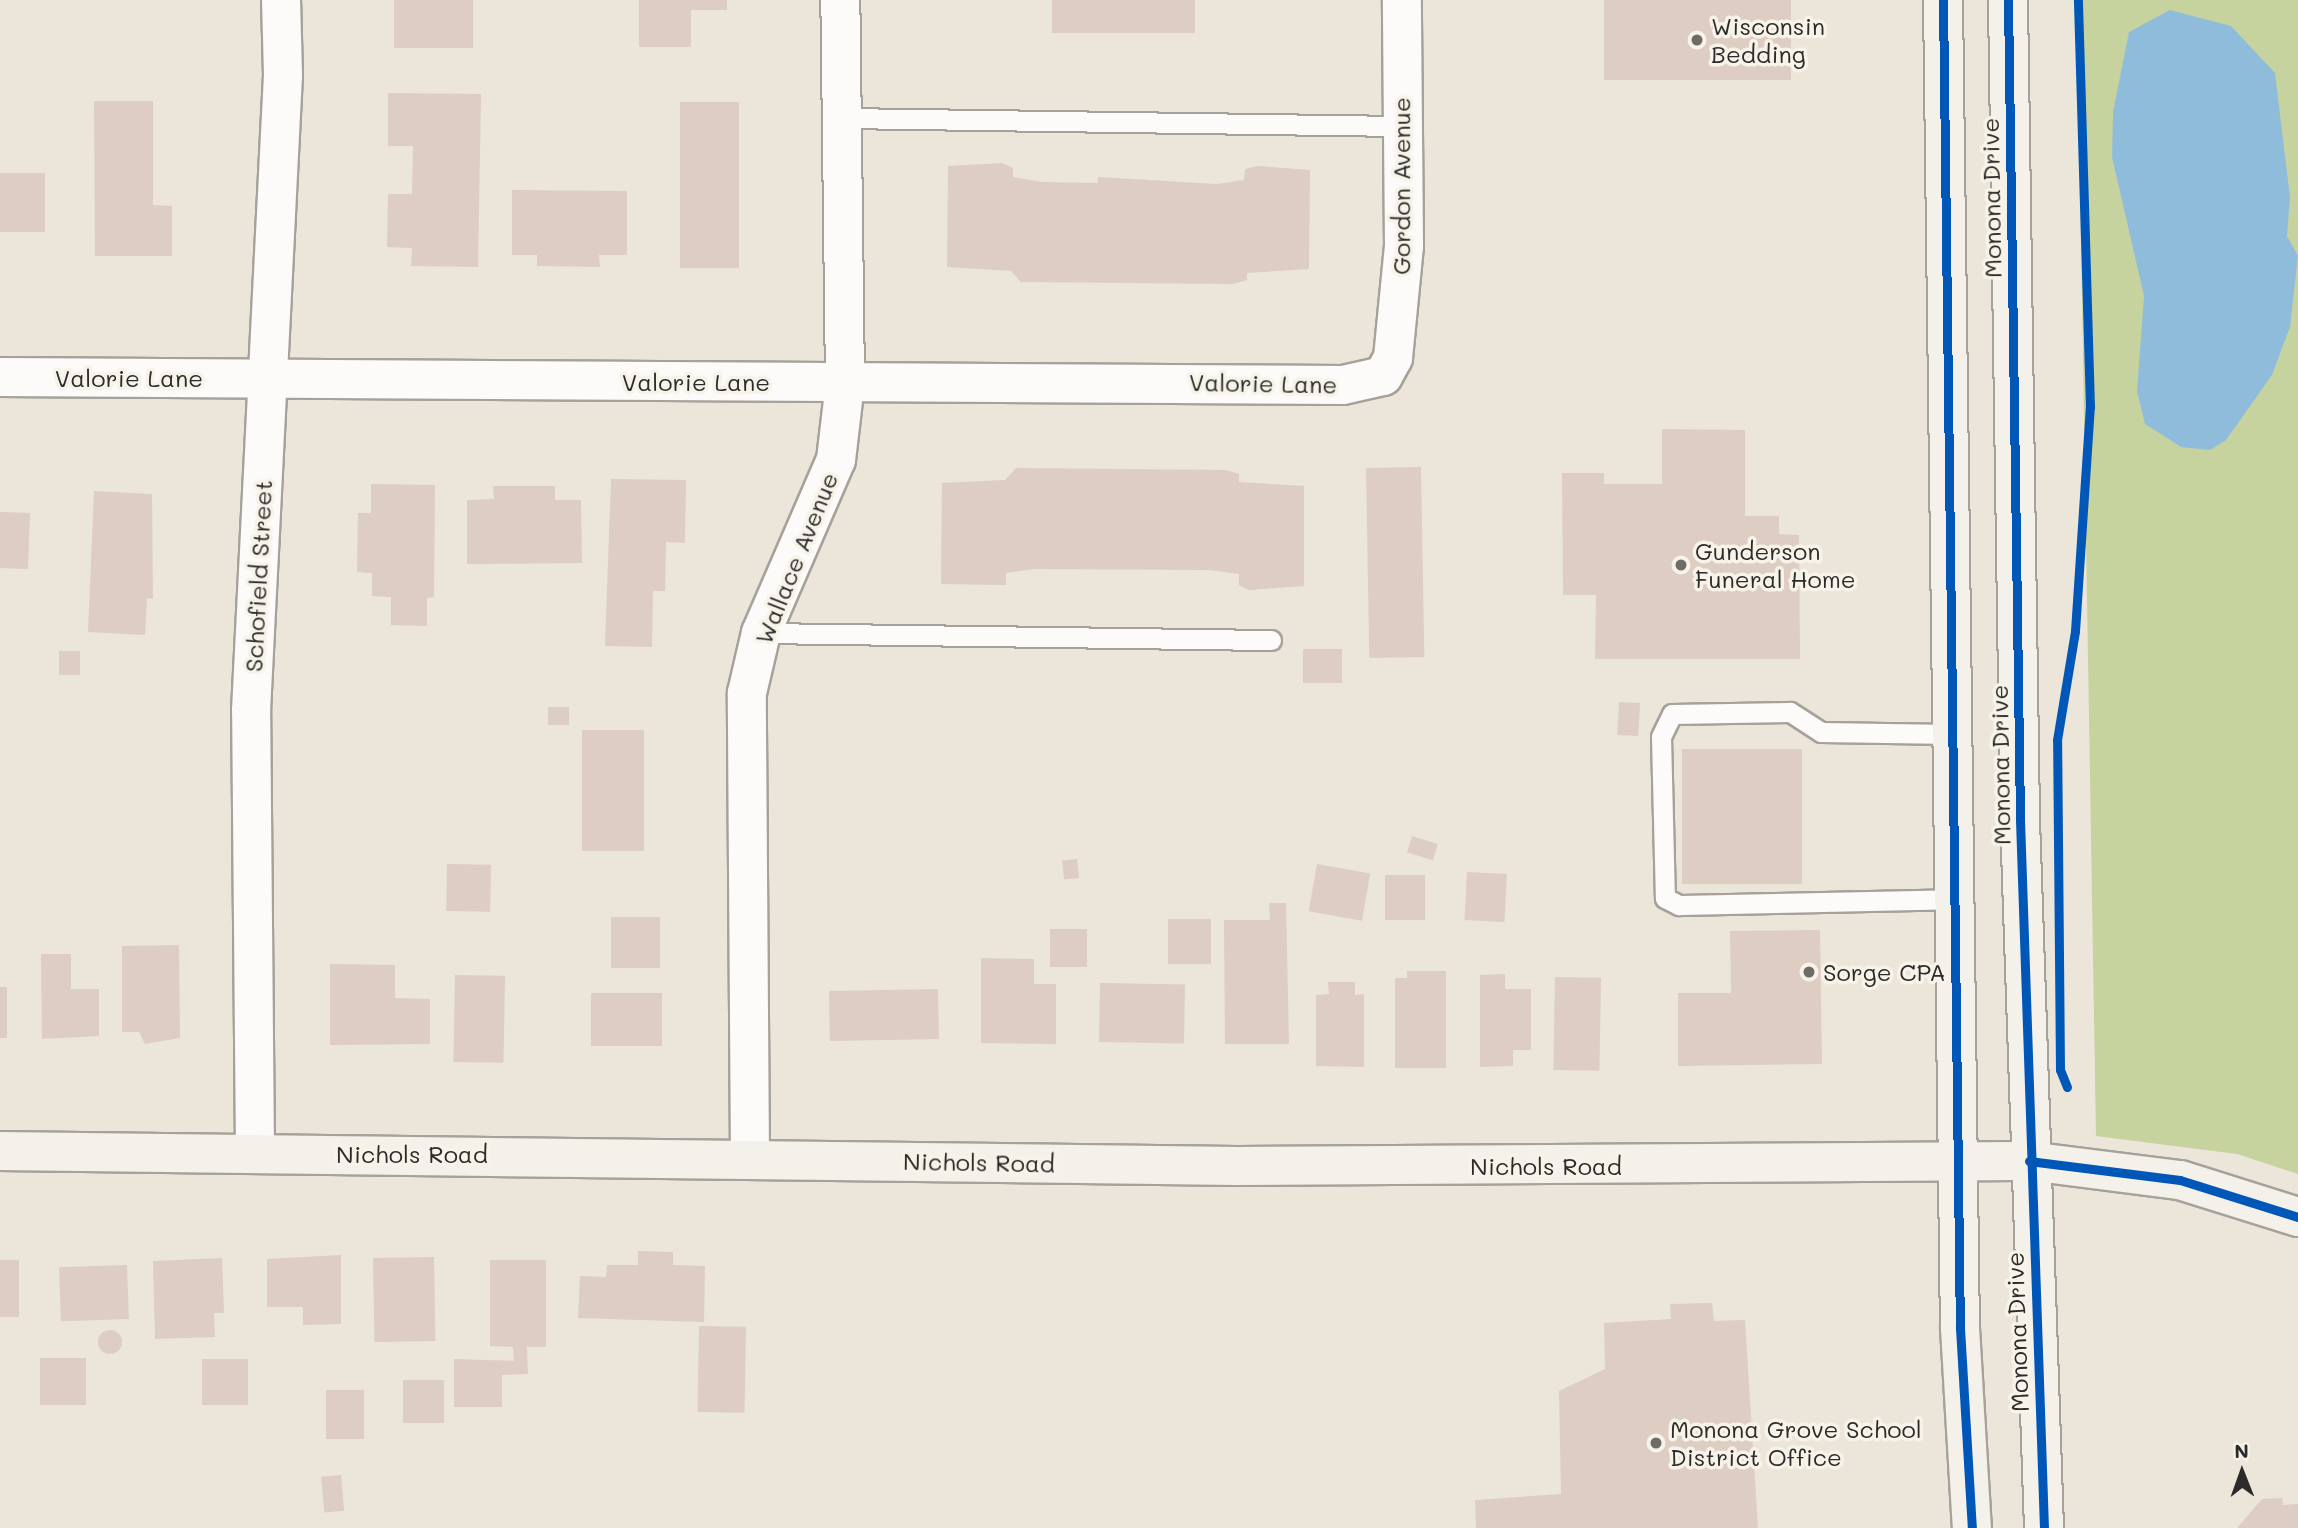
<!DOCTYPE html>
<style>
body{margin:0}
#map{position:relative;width:2298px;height:1528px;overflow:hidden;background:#ece5d9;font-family:Mali,sans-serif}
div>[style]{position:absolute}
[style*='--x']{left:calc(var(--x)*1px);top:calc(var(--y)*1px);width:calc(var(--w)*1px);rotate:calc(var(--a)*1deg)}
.green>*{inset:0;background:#c7d39e}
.water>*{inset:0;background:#90bcdc}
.building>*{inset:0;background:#ddcdc3;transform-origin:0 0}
.round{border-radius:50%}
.roads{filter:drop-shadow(2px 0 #a6a29b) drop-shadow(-2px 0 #a6a29b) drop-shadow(0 2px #a6a29b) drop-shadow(0 -2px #a6a29b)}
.lane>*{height:19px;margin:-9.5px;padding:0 9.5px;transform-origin:9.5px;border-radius:9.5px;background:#fcfbf9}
.street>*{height:38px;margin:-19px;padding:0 19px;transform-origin:19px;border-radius:19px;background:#fcfbf9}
.secondary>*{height:38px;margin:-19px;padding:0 19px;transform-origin:19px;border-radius:19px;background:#f4f1eb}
.cycleway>*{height:9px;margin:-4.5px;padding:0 4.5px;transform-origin:4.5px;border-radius:4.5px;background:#0057b8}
.dots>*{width:19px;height:19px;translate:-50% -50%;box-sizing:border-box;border:4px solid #f7f3e8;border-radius:50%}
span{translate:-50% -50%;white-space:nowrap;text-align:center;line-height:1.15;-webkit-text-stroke:7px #f7f3e8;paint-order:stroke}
.poi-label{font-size:24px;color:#2b2b2b}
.left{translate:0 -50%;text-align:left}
.street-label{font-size:24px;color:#2b2b2b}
.north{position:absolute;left:2207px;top:1437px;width:70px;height:70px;-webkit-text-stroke:5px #f7f3e8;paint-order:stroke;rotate:359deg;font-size:19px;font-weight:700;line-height:28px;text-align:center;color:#2b2b2b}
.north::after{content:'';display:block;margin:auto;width:24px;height:32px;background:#2b2b2b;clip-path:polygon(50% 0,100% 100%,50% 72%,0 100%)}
</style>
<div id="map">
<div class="green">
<div style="clip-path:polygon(2077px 0,2298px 0,2298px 1174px,2237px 1154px,2096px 1136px)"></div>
</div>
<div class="water">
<div style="clip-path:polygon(2170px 10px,2231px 26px,2275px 73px,2290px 197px,2287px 236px,2298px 256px,2290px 327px,2272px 375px,2226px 440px,2210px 450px,2181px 447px,2145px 424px,2137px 391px,2144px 296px,2112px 157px,2113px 112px,2129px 32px)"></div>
</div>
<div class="building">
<div style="left:394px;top:0;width:79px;height:48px"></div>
<div style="clip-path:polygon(639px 0,727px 0,727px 10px,691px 10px,691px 47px,639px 47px)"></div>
<div style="left:1052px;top:0;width:143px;height:33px"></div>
<div style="left:1604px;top:0;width:187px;height:80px"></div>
<div style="clip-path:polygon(388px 93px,481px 94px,478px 267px,411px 266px,412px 248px,387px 247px,388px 194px,412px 194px,413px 146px,388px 146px)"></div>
<div style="clip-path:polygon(94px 101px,153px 101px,153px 205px,172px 206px,172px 256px,95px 256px)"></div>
<div style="left:680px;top:102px;width:59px;height:166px"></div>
<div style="clip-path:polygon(1002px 163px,1013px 168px,1013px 177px,1042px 182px,1098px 183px,1098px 177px,1217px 184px,1244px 180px,1245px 169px,1258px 166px,1310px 170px,1309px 269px,1247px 273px,1247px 280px,1233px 284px,1021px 282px,1011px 271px,947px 267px,948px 166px)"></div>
<div style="left:0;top:173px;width:45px;height:59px"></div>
<div style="clip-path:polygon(512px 190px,627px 191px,627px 255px,599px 255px,600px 267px,537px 266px,537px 255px,512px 255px)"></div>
<div style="clip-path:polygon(1662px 429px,1745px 430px,1745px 516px,1779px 516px,1779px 534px,1799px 535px,1800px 659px,1595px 659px,1596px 595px,1563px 595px,1562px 473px,1604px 473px,1604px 484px,1662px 484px)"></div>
<div style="left:1421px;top:467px;width:190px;height:55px;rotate:89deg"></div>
<div style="clip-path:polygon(1016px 468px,1226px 470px,1239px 474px,1239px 482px,1304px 486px,1304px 586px,1249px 590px,1239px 585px,1239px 574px,1210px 570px,1034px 569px,1006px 573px,1006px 585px,941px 584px,942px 483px,1005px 480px)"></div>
<div style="clip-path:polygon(611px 479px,686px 480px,685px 543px,666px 542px,665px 591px,653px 591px,652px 647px,605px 646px)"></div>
<div style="clip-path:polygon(371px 484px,435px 485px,434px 597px,427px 598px,427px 626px,391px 625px,391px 597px,372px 596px,372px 573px,357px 572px,358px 513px,371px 513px)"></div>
<div style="clip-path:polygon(493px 486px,555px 486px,555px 500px,581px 500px,582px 563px,467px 564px,467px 500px,494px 499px)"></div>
<div style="clip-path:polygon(94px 491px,152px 494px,153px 599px,147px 598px,145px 635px,88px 632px)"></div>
<div style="left:0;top:512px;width:30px;height:56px;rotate:2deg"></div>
<div style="left:1303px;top:649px;width:39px;height:34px"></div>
<div style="left:59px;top:651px;width:21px;height:24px"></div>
<div style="left:1619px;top:702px;width:21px;height:33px;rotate:3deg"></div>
<div style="left:548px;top:707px;width:21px;height:18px"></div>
<div style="left:644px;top:730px;width:121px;height:62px;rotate:90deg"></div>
<div style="left:1682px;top:749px;width:120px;height:135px"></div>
<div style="left:1412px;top:836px;width:27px;height:17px;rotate:17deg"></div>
<div style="left:1077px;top:859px;width:19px;height:15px;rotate:84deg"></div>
<div style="left:447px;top:864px;width:44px;height:47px;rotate:1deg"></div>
<div style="left:1317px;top:864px;width:54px;height:48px;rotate:10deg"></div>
<div style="left:1467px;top:872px;width:40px;height:48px;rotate:3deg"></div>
<div style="left:1385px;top:875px;width:40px;height:45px"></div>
<div style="clip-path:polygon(1269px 903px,1286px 903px,1289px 1044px,1225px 1044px,1224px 920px,1270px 920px)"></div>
<div style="left:611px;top:917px;width:49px;height:51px"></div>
<div style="left:1168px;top:919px;width:43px;height:45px"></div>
<div style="left:1087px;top:929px;width:38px;height:37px;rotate:90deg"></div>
<div style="clip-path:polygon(1820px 930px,1822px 1064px,1678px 1066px,1678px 993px,1731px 993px,1730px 931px)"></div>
<div style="clip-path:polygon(179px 945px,180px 1038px,145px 1044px,139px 1032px,122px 1032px,122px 946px)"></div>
<div style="clip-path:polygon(41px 954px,71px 954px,71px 989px,99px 989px,99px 1036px,42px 1039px)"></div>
<div style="clip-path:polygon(981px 958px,1034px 959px,1034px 984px,1056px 984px,1056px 1044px,981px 1043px)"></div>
<div style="clip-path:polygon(330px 964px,395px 965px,395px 998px,430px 999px,430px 1044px,330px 1045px)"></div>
<div style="clip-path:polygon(1407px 971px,1446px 971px,1446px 1068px,1395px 1068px,1395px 978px,1407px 978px)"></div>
<div style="clip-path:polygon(1505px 974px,1505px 989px,1531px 989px,1531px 1050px,1513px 1050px,1513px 1066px,1480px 1067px,1480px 975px)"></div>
<div style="left:455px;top:975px;width:50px;height:87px;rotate:1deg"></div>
<div style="left:1555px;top:977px;width:46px;height:93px;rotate:1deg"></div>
<div style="clip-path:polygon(1328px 982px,1355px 982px,1355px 995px,1364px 994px,1364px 1067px,1316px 1066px,1316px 995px,1329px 994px)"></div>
<div style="left:1100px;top:983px;width:85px;height:59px;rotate:1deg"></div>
<div style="left:7px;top:987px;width:51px;height:7px;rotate:90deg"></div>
<div style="left:938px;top:989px;width:50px;height:109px;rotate:89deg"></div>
<div style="left:662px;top:993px;width:53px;height:71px;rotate:90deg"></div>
<div style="clip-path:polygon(638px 1251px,673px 1252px,673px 1265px,705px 1266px,704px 1322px,578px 1318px,580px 1276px,606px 1277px,607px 1265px,638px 1265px)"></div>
<div style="clip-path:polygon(341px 1255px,341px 1324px,303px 1325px,303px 1307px,267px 1307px,267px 1259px)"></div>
<div style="left:434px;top:1257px;width:84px;height:61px;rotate:89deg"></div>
<div style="clip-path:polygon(222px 1258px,224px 1313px,214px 1313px,215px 1337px,155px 1339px,153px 1261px)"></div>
<div style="left:0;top:1260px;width:19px;height:57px"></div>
<div style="clip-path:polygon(490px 1260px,546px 1260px,546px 1347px,527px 1347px,528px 1374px,502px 1375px,502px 1407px,454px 1407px,454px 1359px,514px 1361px,513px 1347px,490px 1346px)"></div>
<div style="left:127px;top:1265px;width:54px;height:68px;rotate:88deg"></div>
<div style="clip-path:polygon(1712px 1303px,1714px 1321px,1745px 1320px,1758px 1528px,1476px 1528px,1475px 1500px,1561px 1494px,1559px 1391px,1605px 1369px,1604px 1323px,1671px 1319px,1670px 1304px)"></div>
<div style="left:699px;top:1326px;width:47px;height:86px;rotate:1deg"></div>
<div class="round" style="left:98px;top:1330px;width:24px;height:24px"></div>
<div style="left:40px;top:1358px;width:46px;height:47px"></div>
<div style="left:248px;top:1359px;width:46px;height:46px;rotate:90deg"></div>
<div style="left:403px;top:1380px;width:41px;height:43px"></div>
<div style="left:326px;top:1390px;width:38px;height:49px"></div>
<div style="left:341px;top:1475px;width:36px;height:20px;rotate:85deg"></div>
<div style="clip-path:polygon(2282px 1498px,2283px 1505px,2298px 1504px,2298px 1528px,2237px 1528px,2262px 1499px)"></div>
</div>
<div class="roads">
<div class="lane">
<div style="--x:842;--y:118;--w:560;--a:0.82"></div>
<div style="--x:761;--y:633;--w:510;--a:0.79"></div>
<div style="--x:1952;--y:734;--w:131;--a:-179.1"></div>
<div style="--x:1821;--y:732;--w:37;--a:-147"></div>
<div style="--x:1790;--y:712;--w:118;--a:179"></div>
<div style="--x:1672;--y:714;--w:25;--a:116"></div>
<div style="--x:1661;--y:737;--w:161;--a:88.6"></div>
<div style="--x:1665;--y:898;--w:16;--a:27"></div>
<div style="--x:1679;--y:905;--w:275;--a:-1.2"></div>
</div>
<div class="street">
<div style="--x:0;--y:377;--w:1343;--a:0.34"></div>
<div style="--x:1343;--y:385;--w:41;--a:-12.7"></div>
<div style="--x:1383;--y:376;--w:21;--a:-61"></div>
<div style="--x:1393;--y:358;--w:113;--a:-84.4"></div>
<div style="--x:1404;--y:246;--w:246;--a:-90.5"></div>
<div style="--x:255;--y:1153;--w:442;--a:-90.5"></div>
<div style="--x:251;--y:711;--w:637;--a:-87.12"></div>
<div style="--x:283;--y:75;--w:75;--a:-91.5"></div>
<div style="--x:750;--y:1157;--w:464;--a:-90.4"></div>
<div style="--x:747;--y:693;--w:62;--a:-76.9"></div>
<div style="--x:761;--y:633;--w:189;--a:-66.6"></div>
<div style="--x:836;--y:460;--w:78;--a:-83.3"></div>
<div style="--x:845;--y:383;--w:383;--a:-90.7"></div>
</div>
<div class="secondary">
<div style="--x:1943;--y:0;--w:1328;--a:89.27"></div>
<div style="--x:1960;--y:1328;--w:200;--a:86.6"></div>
<div style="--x:2008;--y:0;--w:820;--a:89.16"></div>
<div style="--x:2020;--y:820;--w:708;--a:88.06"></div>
<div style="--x:0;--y:1151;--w:1237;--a:0.69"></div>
<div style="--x:1237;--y:1166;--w:792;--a:-0.36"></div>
<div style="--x:2029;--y:1161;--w:152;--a:7.2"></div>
<div style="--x:2180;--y:1180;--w:124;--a:17.4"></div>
</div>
</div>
<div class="cycleway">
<div style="--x:1943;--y:0;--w:1328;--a:89.27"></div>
<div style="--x:1960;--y:1328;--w:200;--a:86.6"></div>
<div style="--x:2008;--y:0;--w:820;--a:89.16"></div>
<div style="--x:2020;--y:820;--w:708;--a:88.06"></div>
<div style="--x:2067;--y:1087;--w:18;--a:-112"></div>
<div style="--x:2060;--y:1070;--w:330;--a:-90.5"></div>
<div style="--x:2057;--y:740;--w:110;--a:-80.6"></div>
<div style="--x:2075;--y:631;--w:225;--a:-86.2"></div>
<div style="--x:2090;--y:407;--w:407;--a:-91.7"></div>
<div style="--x:2029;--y:1161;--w:152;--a:7.2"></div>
<div style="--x:2180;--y:1180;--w:124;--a:17.4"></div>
</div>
<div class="dots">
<div style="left:1697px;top:40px;background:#6f6c68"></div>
<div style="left:1681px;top:565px;background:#6f6c68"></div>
<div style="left:1809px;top:972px;background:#6f6c68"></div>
<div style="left:1656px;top:1443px;background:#6f6c68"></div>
</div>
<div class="poi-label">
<span class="left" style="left:1711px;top:40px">Wisconsin<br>Bedding</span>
<span class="left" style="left:1695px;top:565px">Gunderson<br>Funeral Home</span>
<span class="left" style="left:1823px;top:972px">Sorge CPA</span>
<span class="left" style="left:1670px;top:1443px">Monona Grove School<br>District Office</span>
</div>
<div class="street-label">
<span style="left:1401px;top:186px;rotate:-90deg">Gordon Avenue</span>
<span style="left:1991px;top:198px;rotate:-91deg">Monona Drive</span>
<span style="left:129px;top:378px">Valorie Lane</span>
<span style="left:696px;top:382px">Valorie Lane</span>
<span style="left:1263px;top:383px;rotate:1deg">Valorie Lane</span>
<span style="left:796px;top:558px;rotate:-68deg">Wallace Avenue</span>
<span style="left:258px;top:576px;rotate:-87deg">Schofield Street</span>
<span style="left:2000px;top:765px;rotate:-91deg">Monona Drive</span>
<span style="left:412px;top:1154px">Nichols Road</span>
<span style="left:979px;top:1162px;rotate:1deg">Nichols Road</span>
<span style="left:1546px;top:1166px">Nichols Road</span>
<span style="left:2017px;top:1332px;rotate:-92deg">Monona Drive</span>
</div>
<div class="north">N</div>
</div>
